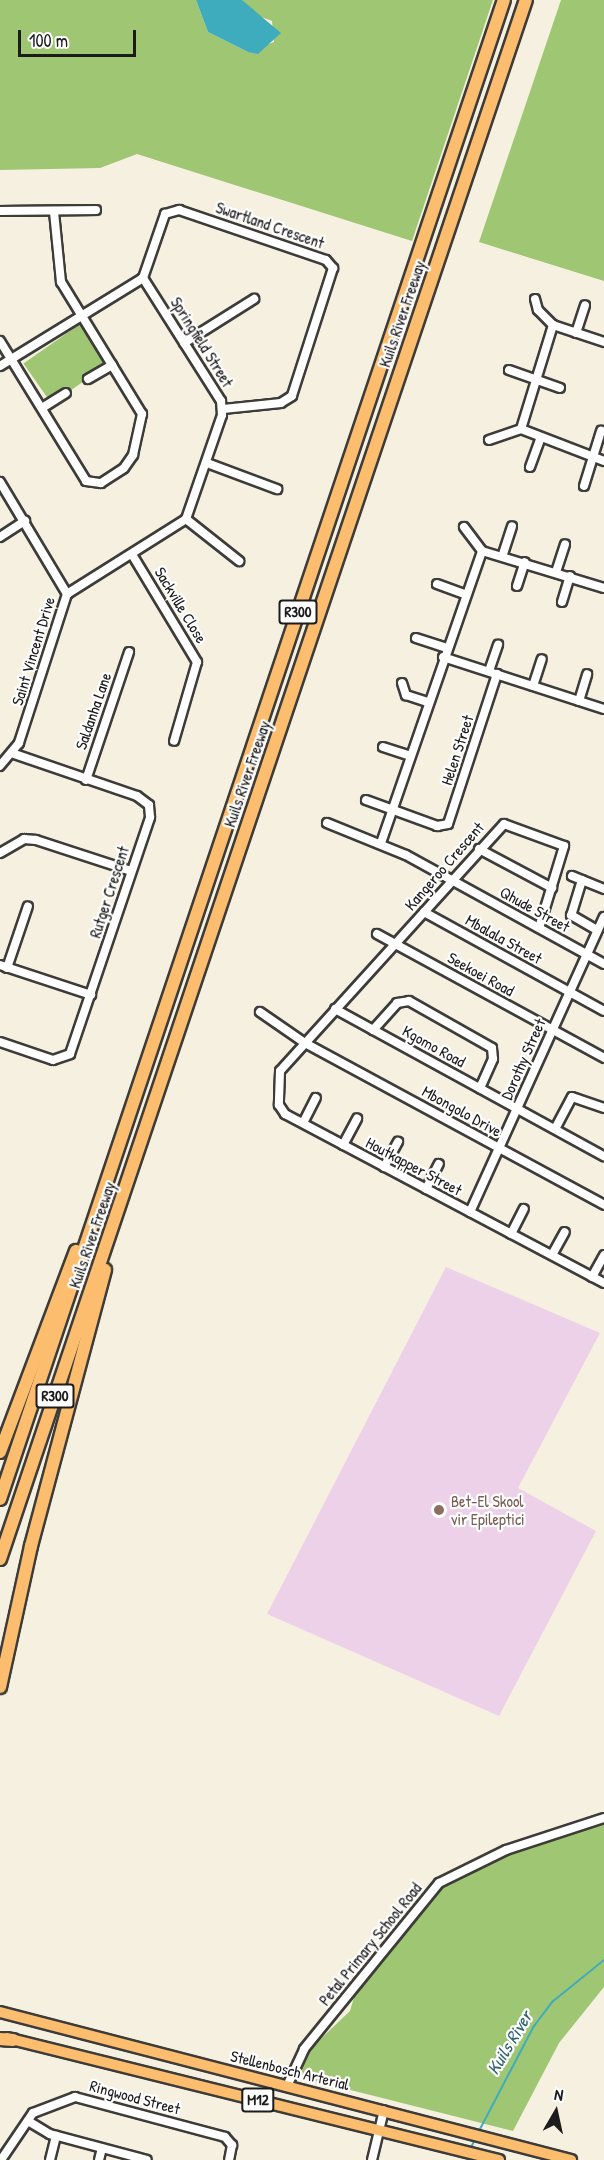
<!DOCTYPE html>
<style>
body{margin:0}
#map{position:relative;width:604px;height:2160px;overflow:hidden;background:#f6f0e0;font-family:"Patrick Hand",sans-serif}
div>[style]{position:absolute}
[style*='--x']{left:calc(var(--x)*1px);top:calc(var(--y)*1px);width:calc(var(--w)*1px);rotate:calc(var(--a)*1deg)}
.built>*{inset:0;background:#edd1e9}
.green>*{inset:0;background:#9fc672;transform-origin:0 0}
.water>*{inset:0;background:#3facbd}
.stream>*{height:2px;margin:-1px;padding:0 1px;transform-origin:1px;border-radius:1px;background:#3facbd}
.roads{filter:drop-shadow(2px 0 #3d3c39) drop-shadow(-2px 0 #3d3c39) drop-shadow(0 2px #3d3c39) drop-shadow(0 -2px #3d3c39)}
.minor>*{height:8px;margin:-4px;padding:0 4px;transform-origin:4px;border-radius:4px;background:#fff}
.major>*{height:10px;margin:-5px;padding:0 5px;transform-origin:5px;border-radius:5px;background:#fcbd6f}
.highway>*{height:12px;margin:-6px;padding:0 6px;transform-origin:6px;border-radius:6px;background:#fcbd6f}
.dots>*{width:16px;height:16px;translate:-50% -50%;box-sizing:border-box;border:3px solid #fff;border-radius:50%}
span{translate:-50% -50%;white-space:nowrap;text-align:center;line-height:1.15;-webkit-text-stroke:4.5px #fff;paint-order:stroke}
.shield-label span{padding:2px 4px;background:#fff;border:2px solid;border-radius:4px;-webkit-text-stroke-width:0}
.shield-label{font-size:15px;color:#1c1c1c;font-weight:700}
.street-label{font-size:16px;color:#1c1c1c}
.education-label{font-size:16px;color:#785e54}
.left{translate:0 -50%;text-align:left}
.water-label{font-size:18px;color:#2e646c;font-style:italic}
.north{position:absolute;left:526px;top:2082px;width:60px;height:60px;-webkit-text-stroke:4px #fff;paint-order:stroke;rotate:9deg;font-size:16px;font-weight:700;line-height:24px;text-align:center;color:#1c1c1c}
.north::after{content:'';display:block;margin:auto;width:21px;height:27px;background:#1c1c1c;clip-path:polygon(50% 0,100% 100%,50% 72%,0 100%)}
.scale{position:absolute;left:18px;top:30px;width:118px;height:27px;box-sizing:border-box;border:3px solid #1c1c1c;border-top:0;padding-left:8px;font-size:18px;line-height:21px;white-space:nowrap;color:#1c1c1c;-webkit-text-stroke:4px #fff;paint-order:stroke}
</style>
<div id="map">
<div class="built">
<div style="clip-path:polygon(446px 1267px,600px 1333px,518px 1488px,596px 1531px,499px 1716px,267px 1614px)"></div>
</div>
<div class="green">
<div style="clip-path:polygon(0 0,196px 0,208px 32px,248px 52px,274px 42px,272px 21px,251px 13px,242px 0,493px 0,412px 241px,137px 154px,100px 168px,0 170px)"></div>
<div style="clip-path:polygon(561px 0,604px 0,604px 281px,479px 242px)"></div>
<div style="left:80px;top:324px;width:49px;height:69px;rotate:55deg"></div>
<div style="clip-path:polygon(604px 1821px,604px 1987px,559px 2043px,513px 2131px,303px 2078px,301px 2066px,310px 2049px,350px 2011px,355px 1994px,441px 1886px,513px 1850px)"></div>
</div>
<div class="water">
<div style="clip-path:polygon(196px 0,242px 0,281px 33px,258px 54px,248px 52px,208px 32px)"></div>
</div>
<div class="stream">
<div style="--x:479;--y:2131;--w:119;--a:-62.4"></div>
<div style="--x:534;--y:2026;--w:30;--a:-53"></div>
<div style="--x:552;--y:2002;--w:67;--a:-38.9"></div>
<div style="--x:470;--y:2150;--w:12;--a:-66"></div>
</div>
<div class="roads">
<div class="minor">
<div style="--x:0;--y:211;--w:96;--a:-0.6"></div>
<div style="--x:535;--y:299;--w:11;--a:75"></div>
<div style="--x:538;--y:310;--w:21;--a:45"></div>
<div style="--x:553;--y:325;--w:54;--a:18.4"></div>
<div style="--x:576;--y:333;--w:29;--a:-72"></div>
<div style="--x:0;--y:341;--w:164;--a:58.4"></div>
<div style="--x:86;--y:481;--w:15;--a:8"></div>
<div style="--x:101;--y:483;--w:27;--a:-33"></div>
<div style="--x:124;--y:468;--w:16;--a:-55"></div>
<div style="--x:133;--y:455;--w:42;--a:-77.6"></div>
<div style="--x:142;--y:414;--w:155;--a:-121.5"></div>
<div style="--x:61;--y:282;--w:70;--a:-95.7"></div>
<div style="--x:184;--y:343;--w:83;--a:-32.2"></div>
<div style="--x:0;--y:366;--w:168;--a:-31.6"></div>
<div style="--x:143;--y:278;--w:68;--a:-71"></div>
<div style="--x:165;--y:214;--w:15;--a:-16"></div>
<div style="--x:179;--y:210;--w:155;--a:18.8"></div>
<div style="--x:326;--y:260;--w:11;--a:49"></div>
<div style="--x:333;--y:268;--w:134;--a:107.8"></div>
<div style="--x:292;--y:396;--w:13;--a:148"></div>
<div style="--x:281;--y:403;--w:58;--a:174.1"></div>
<div style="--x:509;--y:370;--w:54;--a:19.4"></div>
<div style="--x:88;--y:379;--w:28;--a:-30"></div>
<div style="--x:42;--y:408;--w:28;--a:-32"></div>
<div style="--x:521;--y:429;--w:109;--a:-72.9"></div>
<div style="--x:489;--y:440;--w:34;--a:-19"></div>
<div style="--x:521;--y:429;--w:89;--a:21.1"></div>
<div style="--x:207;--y:463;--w:75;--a:20.4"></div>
<div style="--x:530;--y:467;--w:30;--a:-70"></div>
<div style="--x:0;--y:482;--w:131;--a:59.1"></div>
<div style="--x:67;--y:594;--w:157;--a:107.9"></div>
<div style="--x:19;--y:743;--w:30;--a:130"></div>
<div style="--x:584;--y:486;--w:58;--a:-72.8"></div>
<div style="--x:186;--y:519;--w:68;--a:38.4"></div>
<div style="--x:464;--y:527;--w:30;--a:53"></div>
<div style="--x:482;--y:551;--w:127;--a:16.9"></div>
<div style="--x:0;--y:537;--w:30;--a:-33"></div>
<div style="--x:503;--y:554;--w:29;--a:-72"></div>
<div style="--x:133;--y:556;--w:124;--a:58.9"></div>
<div style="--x:197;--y:662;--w:82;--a:106.2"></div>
<div style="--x:556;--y:572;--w:29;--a:-72"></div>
<div style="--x:437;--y:584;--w:29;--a:20"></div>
<div style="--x:517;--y:586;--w:25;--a:-72"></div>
<div style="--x:67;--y:594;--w:141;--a:-32.2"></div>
<div style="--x:186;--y:519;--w:110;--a:-70.9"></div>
<div style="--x:222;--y:415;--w:14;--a:-94"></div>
<div style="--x:221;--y:401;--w:146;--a:-122.4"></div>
<div style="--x:562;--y:602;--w:27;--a:-73"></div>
<div style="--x:416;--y:638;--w:32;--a:18"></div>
<div style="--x:443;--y:657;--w:169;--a:17.9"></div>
<div style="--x:489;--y:671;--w:28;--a:-71"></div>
<div style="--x:402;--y:683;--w:13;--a:72"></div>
<div style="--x:406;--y:695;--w:23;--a:18"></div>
<div style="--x:533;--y:686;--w:28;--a:-72"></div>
<div style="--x:579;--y:701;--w:28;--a:-73"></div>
<div style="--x:383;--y:747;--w:28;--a:18"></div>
<div style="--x:86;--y:780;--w:135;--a:-71.4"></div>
<div style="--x:366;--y:800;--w:76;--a:20.1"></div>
<div style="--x:437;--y:826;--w:11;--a:-10"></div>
<div style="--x:448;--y:824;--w:158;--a:-71.9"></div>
<div style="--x:327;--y:823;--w:85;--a:22.1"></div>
<div style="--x:406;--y:855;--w:226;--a:28.8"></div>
<div style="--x:381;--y:843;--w:309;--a:-70.9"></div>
<div style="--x:479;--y:849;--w:83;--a:28.1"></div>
<div style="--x:0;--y:853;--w:28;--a:-30"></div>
<div style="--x:24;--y:839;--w:12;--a:5"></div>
<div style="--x:36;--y:840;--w:100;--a:18.1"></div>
<div style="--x:572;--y:876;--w:35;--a:22"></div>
<div style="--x:582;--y:880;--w:37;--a:107"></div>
<div style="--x:571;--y:915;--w:30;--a:30"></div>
<div style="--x:424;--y:912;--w:205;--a:28.8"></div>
<div style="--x:539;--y:928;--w:86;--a:-73"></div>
<div style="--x:564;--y:846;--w:64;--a:-159.9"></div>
<div style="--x:504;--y:824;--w:333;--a:132.2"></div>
<div style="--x:280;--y:1071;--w:34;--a:92"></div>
<div style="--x:279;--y:1105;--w:11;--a:56"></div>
<div style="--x:285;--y:1114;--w:361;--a:27.9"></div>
<div style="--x:377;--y:934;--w:259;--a:28.6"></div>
<div style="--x:0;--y:965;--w:96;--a:18.2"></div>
<div style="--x:7;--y:968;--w:65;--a:-71.3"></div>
<div style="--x:335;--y:1009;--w:307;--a:28.7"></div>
<div style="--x:260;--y:1012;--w:55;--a:34.6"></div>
<div style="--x:305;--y:1043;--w:340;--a:28.4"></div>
<div style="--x:373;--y:1030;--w:36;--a:-48"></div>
<div style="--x:397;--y:1003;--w:12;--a:-9"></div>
<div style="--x:409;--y:1001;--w:95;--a:29.5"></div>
<div style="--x:492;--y:1048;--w:11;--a:85"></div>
<div style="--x:493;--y:1059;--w:32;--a:114"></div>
<div style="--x:0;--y:1042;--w:56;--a:18.8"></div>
<div style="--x:53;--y:1060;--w:18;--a:-19"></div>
<div style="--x:70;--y:1054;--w:250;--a:-71.3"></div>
<div style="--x:150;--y:817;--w:12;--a:-95"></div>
<div style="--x:149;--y:805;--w:15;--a:-143"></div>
<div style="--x:137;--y:796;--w:130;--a:-161.1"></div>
<div style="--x:303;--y:1123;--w:28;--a:-63"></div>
<div style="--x:555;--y:1129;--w:36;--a:-62"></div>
<div style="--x:572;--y:1097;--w:34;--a:19"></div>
<div style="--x:343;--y:1145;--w:30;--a:-62"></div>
<div style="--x:384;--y:1167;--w:29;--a:-61"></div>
<div style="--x:426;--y:1189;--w:28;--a:-63"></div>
<div style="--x:470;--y:1212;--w:324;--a:-65.6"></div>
<div style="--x:511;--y:1234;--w:28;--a:-63"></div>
<div style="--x:552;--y:1255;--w:26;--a:-61"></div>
<div style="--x:592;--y:1277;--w:25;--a:-61"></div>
<div style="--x:288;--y:2084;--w:38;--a:-65"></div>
<div style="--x:304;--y:2049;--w:214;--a:-50.9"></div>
<div style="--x:439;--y:1883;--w:75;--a:-26.2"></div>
<div style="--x:506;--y:1850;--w:103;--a:-18.1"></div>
<div style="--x:28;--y:2121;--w:26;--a:31"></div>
<div style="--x:50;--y:2134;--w:100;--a:15"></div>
<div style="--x:1;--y:2160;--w:57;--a:-55.8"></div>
<div style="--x:33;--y:2113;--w:45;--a:-20.9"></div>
<div style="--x:75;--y:2097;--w:155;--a:14.9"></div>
<div style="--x:225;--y:2137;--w:11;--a:49"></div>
<div style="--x:232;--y:2145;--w:15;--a:101"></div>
<div style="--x:50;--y:2160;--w:25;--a:-76"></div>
<div style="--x:99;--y:2160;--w:12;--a:-76"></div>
<div style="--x:372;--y:2160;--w:51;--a:-76.5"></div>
</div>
<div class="major">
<div style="--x:0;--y:2012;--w:590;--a:14.53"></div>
<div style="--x:7;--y:2038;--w:507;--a:13.93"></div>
</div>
<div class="highway">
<div style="--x:0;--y:1452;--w:215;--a:-69.3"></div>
<div style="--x:0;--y:1499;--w:1581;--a:-71.42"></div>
<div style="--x:0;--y:1559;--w:1645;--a:-71.36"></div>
<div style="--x:0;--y:1687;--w:144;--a:-77.6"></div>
<div style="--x:31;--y:1546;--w:286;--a:-75"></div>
<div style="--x:0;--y:2039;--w:13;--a:4"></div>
</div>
</div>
<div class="dots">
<div style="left:439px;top:1510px;background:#8d6e63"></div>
</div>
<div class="shield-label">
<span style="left:298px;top:612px">R300</span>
<span style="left:55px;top:1396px">R300</span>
<span style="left:258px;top:2100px">M12</span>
</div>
<div class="street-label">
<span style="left:270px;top:225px;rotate:19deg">Swartland Crescent</span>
<span style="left:402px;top:314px;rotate:-71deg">Kuils River Freeway</span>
<span style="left:202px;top:342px;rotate:58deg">Springfield Street</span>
<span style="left:181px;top:605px;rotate:59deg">Sackville Close</span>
<span style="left:33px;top:651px;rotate:-73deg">Saint Vincent Drive</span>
<span style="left:93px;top:711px;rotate:-71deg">Saldanha Lane</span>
<span style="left:457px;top:750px;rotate:-72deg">Helen Street</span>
<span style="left:247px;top:774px;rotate:-71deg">Kuils River Freeway</span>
<span style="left:444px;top:866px;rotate:-49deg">Kangeroo Crescent</span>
<span style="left:109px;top:892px;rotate:-72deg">Rutger Crescent</span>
<span style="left:535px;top:909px;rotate:29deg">Qhude Street</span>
<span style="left:504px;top:939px;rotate:29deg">Mbalala Street</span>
<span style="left:481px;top:974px;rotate:29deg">Seekoei Road</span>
<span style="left:434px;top:1046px;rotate:29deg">Kgomo Road</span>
<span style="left:523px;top:1059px;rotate:-66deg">Dorothy Street</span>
<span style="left:462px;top:1111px;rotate:29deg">Mbongolo Drive</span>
<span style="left:414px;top:1166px;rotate:28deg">Houtkapper Street</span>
<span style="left:92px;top:1235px;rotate:-71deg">Kuils River Freeway</span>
<span style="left:370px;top:1944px;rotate:-51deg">Petal Primary School Road</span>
<span style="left:290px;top:2070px;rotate:14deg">Stellenbosch Arterial</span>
<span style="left:135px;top:2097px;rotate:15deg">Ringwood Street</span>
</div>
<div class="education-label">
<span class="left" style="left:451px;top:1510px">Bet-El Skool<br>vir Epileptici</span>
</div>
<div class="water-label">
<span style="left:510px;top:2043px;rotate:-59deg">Kuils River</span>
</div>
<div class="north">N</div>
<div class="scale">100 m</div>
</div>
